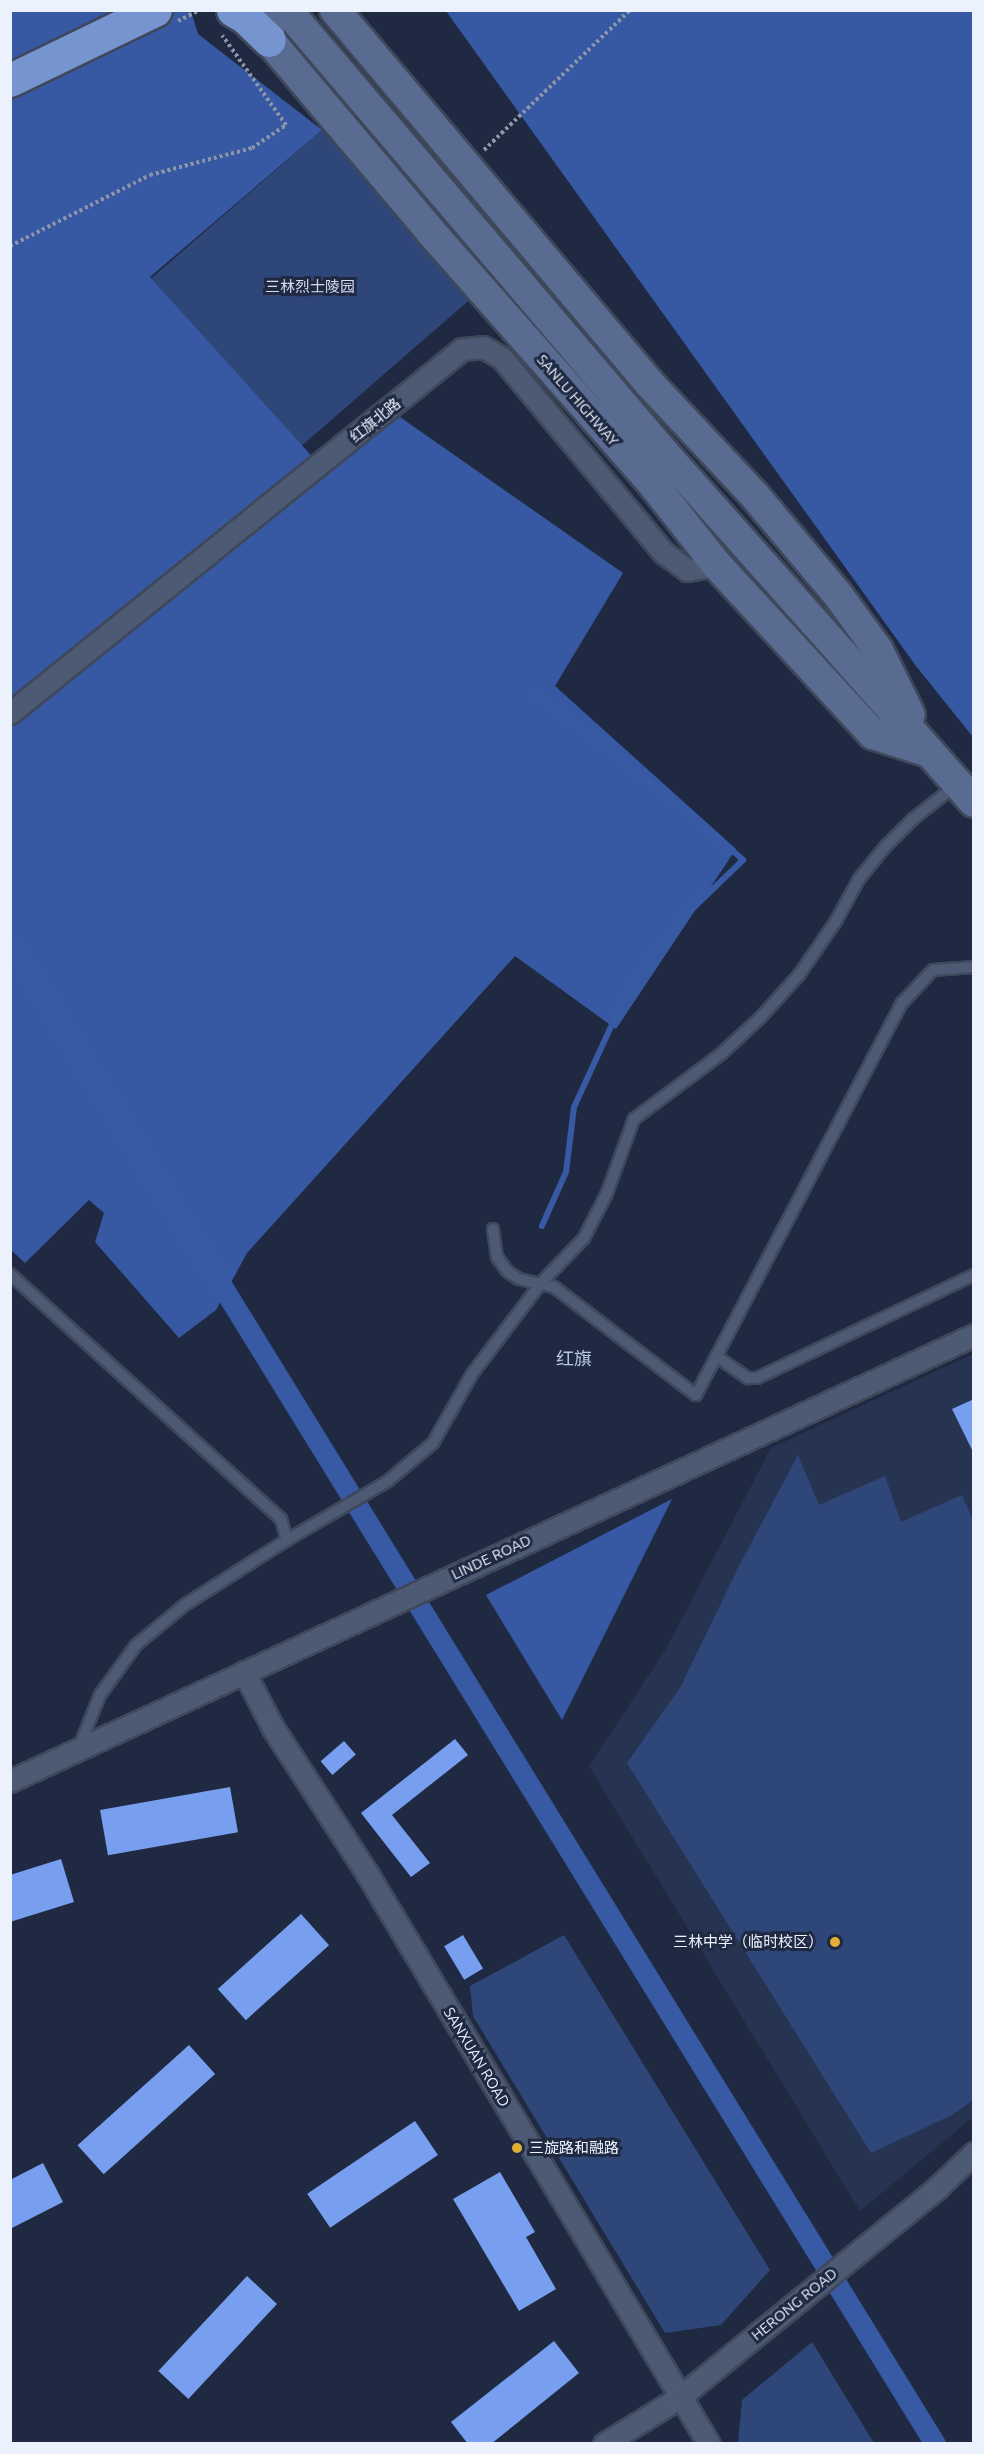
<!DOCTYPE html>
<meta charset="utf-8">
<style>
body{margin:0}
#map{position:relative;width:984px;height:2454px;overflow:hidden;background:#1f2a42;font-family:Ubuntu,"Noto Sans SC",sans-serif}
div>[style]{position:absolute}
[style*='--x']{left:calc(var(--x)*1px);top:calc(var(--y)*1px);width:calc(var(--w)*1px);rotate:calc(var(--a)*1deg)}
.built>*{inset:0;background:#263451}
.green>*{inset:0;background:#2f4679;transform-origin:0 0}
.forest>*{inset:0;background:#3759a4}
.stream>*{height:6px;margin:-3px;padding:0 3px;transform-origin:3px;border-radius:3px;background:#385aa4}
.canal>*{height:21px;margin:-10.5px;padding:0 10.5px;transform-origin:10.5px;border-radius:10.5px;background:#385aa4}
.building>*{inset:0;background:#789fef;transform-origin:0 0}
.path>*{height:4px;margin-top:-2px;transform-origin:0;background:repeating-linear-gradient(90deg,#8d96a7 0 3px,transparent 0 6px)}
.roads{filter:drop-shadow(2px 0 #3f485b) drop-shadow(-2px 0 #3f485b) drop-shadow(0 2px #3f485b) drop-shadow(0 -2px #3f485b)}
.lane>*{height:10px;margin:-5px;padding:0 5px;transform-origin:5px;border-radius:5px;background:#4d5a74}
.street>*{height:21px;margin:-10.5px;padding:0 10.5px;transform-origin:10.5px;border-radius:10.5px;background:#4d5a74}
.secondary>*{height:30px;margin:-15px;padding:0 15px;transform-origin:15px;border-radius:15px;background:#596b90}
.highway>*{height:33px;margin:-16.5px;padding:0 16.5px;transform-origin:16.5px;border-radius:16.5px;background:#7694d0}
.dots>*{width:16px;height:16px;translate:-50% -50%;box-sizing:border-box;border:3px solid #1f2a42;border-radius:50%}
span{translate:-50% -50%;white-space:nowrap;text-align:center;line-height:1.15;-webkit-text-stroke:6px #1f2a42;paint-order:stroke}
.park-label{font-size:15px;color:#d2ddf2}
.street-label{font-size:15px;color:#ebf2fe}
.poi-label{font-size:15px;color:#ebf2fe}
.right{translate:-100% -50%;text-align:right}
.left{translate:0 -50%;text-align:left}
.quarter-label{font-size:18px;color:#b7c6e4}
.frame{position:absolute;inset:0;border:12px solid #ebf2fe;pointer-events:none}
</style>
<div id="map">
<div class="built">
<div style="clip-path:polygon(973px 1354px,973px 2117px,860px 2211px,589px 1766px,666px 1649px,771px 1448px)"></div>
</div>
<div class="green">
<div style="left:322px;top:130px;width:225px;height:226px;rotate:49deg"></div>
<div style="clip-path:polygon(798px 1455px,819px 1505px,885px 1476px,901px 1522px,962px 1495px,973px 1520px,973px 2100px,952px 2115px,871px 2153px,627px 1763px,680px 1688px,740px 1564px)"></div>
<div style="clip-path:polygon(564px 1935px,770px 2270px,721px 2325px,665px 2333px,473px 2016px,470px 1986px)"></div>
<div style="clip-path:polygon(812px 2342px,874px 2443px,738px 2443px,742px 2400px)"></div>
</div>
<div class="forest">
<div style="clip-path:polygon(10px 11px,191px 11px,198px 34px,322px 130px,150px 277px,327px 473px,400px 417px,623px 573px,555px 686px,736px 849px,616px 1029px,515px 956px,247px 1253px,216px 1310px,179px 1338px,95px 1242px,104px 1213px,89px 1200px,25px 1263px,11px 1250px)"></div>
<div style="clip-path:polygon(446px 11px,973px 11px,973px 737px,916px 666px)"></div>
<div style="clip-path:polygon(672px 1499px,562px 1720px,486px 1595px)"></div>
</div>
<div class="stream">
<div style="--x:534;--y:693;--w:199;--a:37.4"></div>
<div style="--x:692;--y:814;--w:69;--a:42"></div>
<div style="--x:743;--y:860;--w:79;--a:136"></div>
<div style="--x:686;--y:915;--w:55;--a:130.6"></div>
<div style="--x:650;--y:957;--w:44;--a:123"></div>
<div style="--x:626;--y:994;--w:124;--a:114.7"></div>
<div style="--x:574;--y:1107;--w:65;--a:97"></div>
<div style="--x:566;--y:1172;--w:59;--a:114"></div>
</div>
<div class="canal">
<div style="--x:10;--y:942;--w:1764;--a:58.37"></div>
</div>
<div class="building">
<div style="clip-path:polygon(974px 1399px,974px 1454px,952px 1409px)"></div>
<div style="clip-path:polygon(455px 1739px,468px 1755px,392px 1815px,430px 1863px,411px 1877px,361px 1813px)"></div>
<div style="left:344px;top:1741px;width:18px;height:31px;rotate:49deg"></div>
<div style="left:230px;top:1787px;width:46px;height:132px;rotate:80deg"></div>
<div style="clip-path:polygon(61px 1859px,74px 1902px,10px 1922px,10px 1875px)"></div>
<div style="left:301px;top:1914px;width:42px;height:112px;rotate:48deg"></div>
<div style="left:463px;top:1935px;width:39px;height:22px;rotate:59deg"></div>
<div style="left:189px;top:2045px;width:39px;height:150px;rotate:48deg"></div>
<div style="left:415px;top:2121px;width:41px;height:130px;rotate:56deg"></div>
<div style="clip-path:polygon(43px 2163px,63px 2202px,10px 2229px,10px 2180px)"></div>
<div style="clip-path:polygon(500px 2172px,535px 2232px,526px 2237px,556px 2289px,519px 2311px,453px 2199px)"></div>
<div style="left:247px;top:2276px;width:41px;height:130px;rotate:43deg"></div>
<div style="clip-path:polygon(554px 2341px,579px 2373px,491px 2444px,468px 2444px,451px 2422px)"></div>
</div>
<div class="path">
<div style="--x:178;--y:21;--w:25;--a:-27"></div>
<div style="--x:484;--y:150;--w:202;--a:-43.8"></div>
<div style="--x:10;--y:246;--w:157;--a:-26.9"></div>
<div style="--x:150;--y:175;--w:106;--a:-14.8"></div>
<div style="--x:252;--y:148;--w:41;--a:-34.1"></div>
<div style="--x:286;--y:125;--w:110;--a:-125.4"></div>
</div>
<div class="roads">
<div class="lane">
<div style="--x:493;--y:1229;--w:28;--a:82"></div>
<div style="--x:497;--y:1257;--w:17;--a:54"></div>
<div style="--x:507;--y:1271;--w:14;--a:34"></div>
<div style="--x:519;--y:1279;--w:36;--a:13"></div>
<div style="--x:554;--y:1287;--w:178;--a:37.3"></div>
<div style="--x:696;--y:1395;--w:443;--a:-62.3"></div>
<div style="--x:902;--y:1003;--w:45;--a:-46.8"></div>
<div style="--x:933;--y:970;--w:41;--a:-4.2"></div>
<div style="--x:10;--y:1274;--w:365;--a:42.1"></div>
<div style="--x:281;--y:1519;--w:22;--a:74"></div>
<div style="--x:716;--y:1356;--w:39;--a:35"></div>
<div style="--x:748;--y:1378;--w:9;--a:0"></div>
<div style="--x:757;--y:1378;--w:240;--a:-25.4"></div>
<div style="--x:79;--y:1747;--w:56;--a:-68"></div>
<div style="--x:100;--y:1695;--w:62;--a:-54.2"></div>
<div style="--x:136;--y:1645;--w:65;--a:-39.4"></div>
<div style="--x:186;--y:1604;--w:120;--a:-32.4"></div>
<div style="--x:287;--y:1540;--w:117;--a:-30.3"></div>
<div style="--x:388;--y:1481;--w:59;--a:-40.2"></div>
<div style="--x:433;--y:1443;--w:79;--a:-60.5"></div>
<div style="--x:472;--y:1374;--w:114;--a:-52.8"></div>
<div style="--x:541;--y:1283;--w:62;--a:-46.3"></div>
<div style="--x:584;--y:1238;--w:51;--a:-62.9"></div>
<div style="--x:607;--y:1193;--w:79;--a:-70"></div>
<div style="--x:634;--y:1119;--w:109;--a:-36.8"></div>
<div style="--x:721;--y:1054;--w:54;--a:-42.8"></div>
<div style="--x:761;--y:1017;--w:57;--a:-47.9"></div>
<div style="--x:799;--y:975;--w:65;--a:-55.6"></div>
<div style="--x:836;--y:921;--w:48;--a:-61.3"></div>
<div style="--x:859;--y:879;--w:41;--a:-50.9"></div>
<div style="--x:885;--y:847;--w:40;--a:-45"></div>
<div style="--x:913;--y:819;--w:55;--a:-38.3"></div>
</div>
<div class="street">
<div style="--x:10;--y:713;--w:580;--a:-38.84"></div>
<div style="--x:462;--y:349;--w:21;--a:-5"></div>
<div style="--x:483;--y:347;--w:22;--a:30"></div>
<div style="--x:502;--y:358;--w:254;--a:50.3"></div>
<div style="--x:664;--y:553;--w:29;--a:36"></div>
<div style="--x:687;--y:570;--w:30;--a:-9"></div>
<div style="--x:244;--y:1672;--w:63;--a:62.6"></div>
<div style="--x:273;--y:1728;--w:175;--a:57.1"></div>
<div style="--x:368;--y:1875;--w:663;--a:59.07"></div>
<div style="--x:10;--y:1781;--w:1062;--a:-24.83"></div>
<div style="--x:604;--y:2444;--w:89;--a:-31.7"></div>
<div style="--x:680;--y:2397;--w:333;--a:-39.1"></div>
<div style="--x:938;--y:2187;--w:50;--a:-43.4"></div>
</div>
<div class="secondary">
<div style="--x:287;--y:10;--w:583;--a:49.59"></div>
<div style="--x:665;--y:454;--w:465;--a:48.4"></div>
<div style="--x:335;--y:10;--w:488;--a:49.9"></div>
<div style="--x:649;--y:383;--w:155;--a:46.8"></div>
<div style="--x:755;--y:496;--w:129;--a:50"></div>
<div style="--x:838;--y:595;--w:68;--a:54"></div>
<div style="--x:878;--y:650;--w:72;--a:63.8"></div>
<div style="--x:269;--y:15;--w:25;--a:90"></div>
<div style="--x:269;--y:40;--w:251;--a:49.8"></div>
<div style="--x:431;--y:232;--w:334;--a:48.6"></div>
<div style="--x:652;--y:483;--w:105;--a:51.6"></div>
<div style="--x:717;--y:565;--w:230;--a:47.3"></div>
<div style="--x:873;--y:734;--w:59;--a:17.8"></div>
</div>
<div class="highway">
<div style="--x:233;--y:10;--w:14;--a:30"></div>
<div style="--x:245;--y:17;--w:33;--a:44"></div>
<div style="--x:10;--y:80;--w:161;--a:-25.8"></div>
</div>
</div>
<div class="dots">
<div style="left:835px;top:1942px;background:#e3ae34"></div>
<div style="left:517px;top:2148px;background:#e3ae34"></div>
</div>
<div class="park-label">
<span style="left:310px;top:287px">三林烈士陵园</span>
</div>
<div class="street-label">
<span style="left:578px;top:400px;rotate:49deg">SANLU HIGHWAY</span>
<span style="left:375px;top:420px;rotate:-39deg">红旗北路</span>
<span style="left:491px;top:1557px;rotate:-25deg">LINDE ROAD</span>
<span style="left:477px;top:2057px;rotate:59deg">SANXUAN ROAD</span>
<span style="left:794px;top:2304px;rotate:-39deg">HERONG ROAD</span>
</div>
<div class="poi-label">
<span class="right" style="left:823px;top:1942px">三林中学（临时校区）</span>
<span class="left" style="left:529px;top:2148px">三旋路和融路</span>
</div>
<div class="quarter-label">
<span style="left:574px;top:1358px">红旗</span>
</div>
<div class="frame"></div>
</div>
